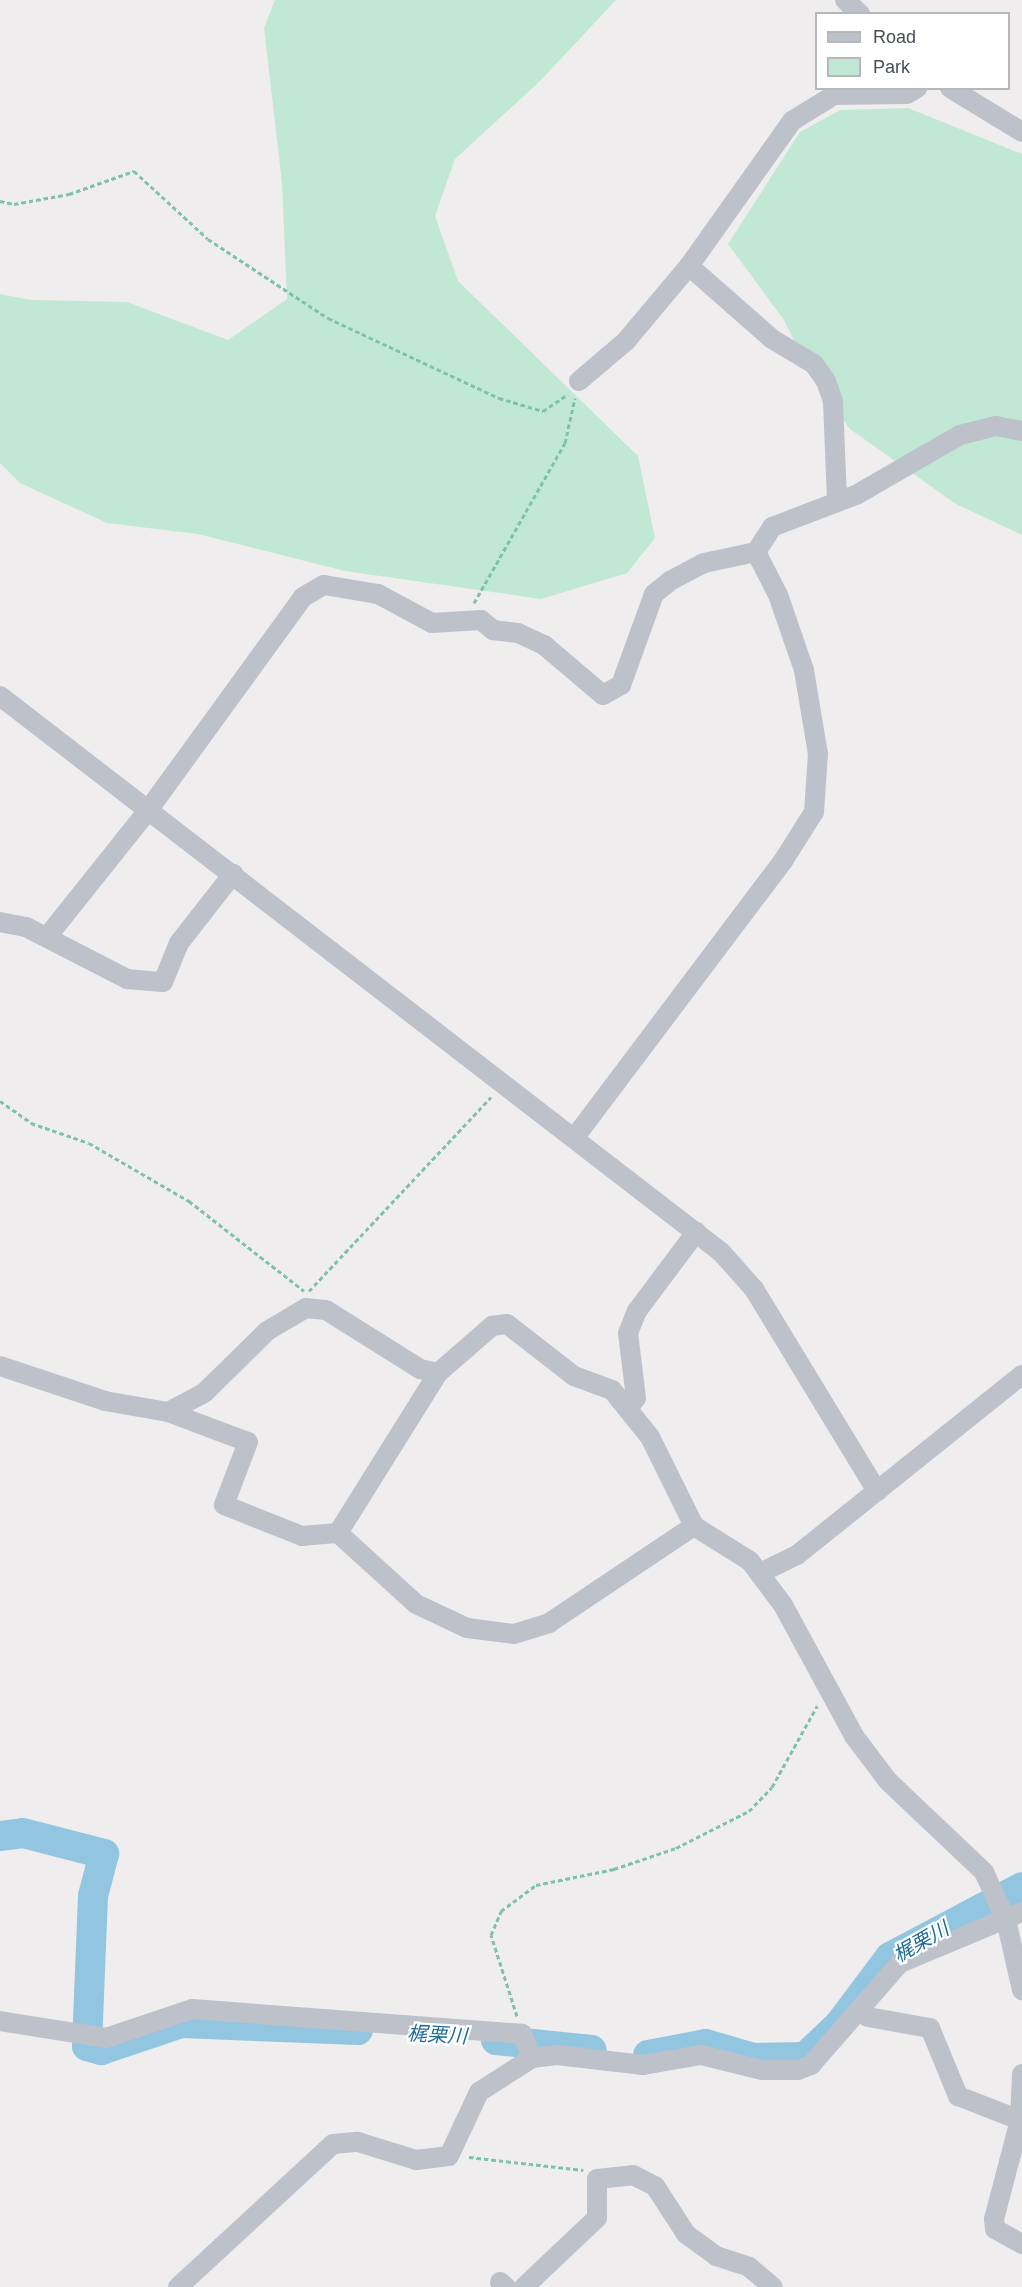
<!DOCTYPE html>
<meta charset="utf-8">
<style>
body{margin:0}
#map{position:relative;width:1022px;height:2287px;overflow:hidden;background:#efeded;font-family:Helvetica,"Noto Sans JP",sans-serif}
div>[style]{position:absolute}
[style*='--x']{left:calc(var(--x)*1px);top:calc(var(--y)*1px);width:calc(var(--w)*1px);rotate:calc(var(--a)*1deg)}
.green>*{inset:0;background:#c0e8d5}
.river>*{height:30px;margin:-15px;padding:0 15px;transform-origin:15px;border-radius:15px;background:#92c6e0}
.path>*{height:3px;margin-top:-1.5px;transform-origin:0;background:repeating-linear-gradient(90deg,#7dc2a9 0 4.5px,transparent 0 7.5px)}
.minor>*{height:20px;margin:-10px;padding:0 10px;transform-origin:10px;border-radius:10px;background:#bdc2ca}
span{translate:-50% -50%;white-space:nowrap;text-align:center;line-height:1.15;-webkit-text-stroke:4.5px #fff;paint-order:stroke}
.water-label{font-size:20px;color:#1e6c95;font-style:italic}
.legend{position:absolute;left:815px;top:12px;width:195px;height:78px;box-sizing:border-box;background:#fff;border:2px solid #b6b8bc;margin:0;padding:8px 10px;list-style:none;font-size:18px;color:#484e58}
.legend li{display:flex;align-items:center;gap:12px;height:30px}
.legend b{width:30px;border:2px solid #b6b8bc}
</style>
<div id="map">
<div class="green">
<div style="clip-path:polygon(275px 0,616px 0,539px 82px,455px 159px,435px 216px,458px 281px,638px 456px,655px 538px,627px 573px,541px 599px,345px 571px,198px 534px,107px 523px,20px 483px,0 463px,0 294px,31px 300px,127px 302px,228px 340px,287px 299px,282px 183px,264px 28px)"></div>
<div style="clip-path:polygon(908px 108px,1022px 154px,1022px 535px,956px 504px,850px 429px,809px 371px,784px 320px,728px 244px,800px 132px,840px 110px)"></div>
</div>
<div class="river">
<div style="--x:0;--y:1836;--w:23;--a:-7"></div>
<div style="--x:23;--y:1833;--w:84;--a:14.5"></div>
<div style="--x:104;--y:1854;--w:43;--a:104.7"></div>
<div style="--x:93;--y:1896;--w:150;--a:92.3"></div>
<div style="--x:87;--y:2046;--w:15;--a:16"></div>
<div style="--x:101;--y:2050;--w:84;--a:-18.6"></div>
<div style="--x:181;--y:2023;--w:177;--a:2.3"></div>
<div style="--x:496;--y:2040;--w:96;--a:6"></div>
<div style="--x:648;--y:2055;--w:59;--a:-10.7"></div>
<div style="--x:706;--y:2044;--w:49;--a:16.6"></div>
<div style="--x:753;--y:2058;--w:52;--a:-1.1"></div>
<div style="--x:805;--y:2057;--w:47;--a:-43.3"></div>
<div style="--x:839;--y:2025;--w:85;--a:-53.1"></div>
<div style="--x:890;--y:1957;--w:149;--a:-27.9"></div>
</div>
<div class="path">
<div style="--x:0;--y:201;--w:14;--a:12"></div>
<div style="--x:14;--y:204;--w:56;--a:-10.3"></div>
<div style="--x:69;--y:194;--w:69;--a:-19.5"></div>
<div style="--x:134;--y:171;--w:100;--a:42.6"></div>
<div style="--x:208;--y:239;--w:144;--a:33.4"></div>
<div style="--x:328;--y:318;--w:189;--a:25.1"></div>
<div style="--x:499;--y:398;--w:46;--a:16.5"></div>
<div style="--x:543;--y:411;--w:30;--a:-34"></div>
<div style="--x:474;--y:603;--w:184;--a:-60.4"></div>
<div style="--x:565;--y:443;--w:46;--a:-77.5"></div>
<div style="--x:0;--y:1101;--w:38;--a:35"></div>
<div style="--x:31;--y:1123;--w:61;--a:19"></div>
<div style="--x:89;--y:1143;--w:116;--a:30.1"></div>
<div style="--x:189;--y:1201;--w:146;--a:38"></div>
<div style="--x:309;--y:1291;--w:266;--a:-46.8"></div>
<div style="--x:517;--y:2016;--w:85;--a:-107.8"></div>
<div style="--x:491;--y:1935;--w:26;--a:-67"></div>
<div style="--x:501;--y:1911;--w:44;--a:-36.6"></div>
<div style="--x:536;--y:1885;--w:80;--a:-11.6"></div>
<div style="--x:614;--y:1869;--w:65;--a:-18.7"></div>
<div style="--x:676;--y:1848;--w:82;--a:-26.9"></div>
<div style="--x:749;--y:1811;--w:33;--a:-46"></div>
<div style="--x:772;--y:1787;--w:93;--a:-60.9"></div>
<div style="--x:469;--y:2157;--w:115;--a:6.5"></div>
</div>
<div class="minor">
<div style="--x:845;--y:0;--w:21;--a:43"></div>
<div style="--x:950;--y:88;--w:84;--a:31.4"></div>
<div style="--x:689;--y:266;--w:111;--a:41.3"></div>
<div style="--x:772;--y:339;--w:49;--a:30.8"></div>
<div style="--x:814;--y:364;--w:21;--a:55"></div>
<div style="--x:826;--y:381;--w:21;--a:71"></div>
<div style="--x:833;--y:401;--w:99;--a:87.7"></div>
<div style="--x:579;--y:381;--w:62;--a:-40.4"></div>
<div style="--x:626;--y:341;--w:98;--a:-50"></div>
<div style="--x:689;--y:266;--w:178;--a:-54.6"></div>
<div style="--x:792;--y:121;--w:49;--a:-31.8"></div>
<div style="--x:834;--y:95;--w:73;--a:-0.8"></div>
<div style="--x:907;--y:94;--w:12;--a:-31"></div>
<div style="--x:0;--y:696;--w:910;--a:37.64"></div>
<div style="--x:721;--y:1252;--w:50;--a:48.3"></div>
<div style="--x:754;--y:1289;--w:237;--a:58.7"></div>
<div style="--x:0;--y:922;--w:26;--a:11"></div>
<div style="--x:26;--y:927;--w:114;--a:27.2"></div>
<div style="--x:127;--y:979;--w:36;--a:5"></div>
<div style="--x:163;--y:982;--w:42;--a:-67.7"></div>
<div style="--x:179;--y:943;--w:88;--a:-52"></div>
<div style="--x:47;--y:937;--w:164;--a:-51.4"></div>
<div style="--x:149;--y:809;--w:262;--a:-54"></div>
<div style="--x:303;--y:597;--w:24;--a:-30"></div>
<div style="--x:324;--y:585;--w:55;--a:9.5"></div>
<div style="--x:378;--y:594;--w:61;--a:28.2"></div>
<div style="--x:432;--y:623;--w:49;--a:-3.5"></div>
<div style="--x:481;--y:620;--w:16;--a:40"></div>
<div style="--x:493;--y:630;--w:25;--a:7"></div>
<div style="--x:518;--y:633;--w:29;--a:25"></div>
<div style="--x:544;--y:645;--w:77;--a:40.3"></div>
<div style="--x:603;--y:695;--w:21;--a:-29"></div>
<div style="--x:621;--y:685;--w:97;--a:-70.1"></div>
<div style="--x:654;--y:594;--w:21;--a:-39"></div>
<div style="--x:670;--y:581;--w:38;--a:-28"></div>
<div style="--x:704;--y:563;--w:53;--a:-11.9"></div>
<div style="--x:756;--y:552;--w:30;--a:-57"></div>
<div style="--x:772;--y:527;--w:90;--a:-20.9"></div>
<div style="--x:856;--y:495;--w:120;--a:-30"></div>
<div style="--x:960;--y:435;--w:37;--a:-14"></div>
<div style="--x:996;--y:426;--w:26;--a:11"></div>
<div style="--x:575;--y:1137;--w:346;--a:-53"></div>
<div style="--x:783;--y:861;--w:58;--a:-57.7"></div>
<div style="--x:814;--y:812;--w:58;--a:-86.1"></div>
<div style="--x:818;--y:754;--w:85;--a:-99.5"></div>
<div style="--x:804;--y:670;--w:79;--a:-109.1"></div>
<div style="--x:778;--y:595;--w:48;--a:-117.1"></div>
<div style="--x:0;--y:1366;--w:111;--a:18.4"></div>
<div style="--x:105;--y:1401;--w:64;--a:9.9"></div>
<div style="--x:168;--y:1412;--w:85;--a:20.6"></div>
<div style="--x:248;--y:1442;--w:67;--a:110.9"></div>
<div style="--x:224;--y:1505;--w:84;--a:21.7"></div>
<div style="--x:302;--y:1536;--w:36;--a:-5"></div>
<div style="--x:629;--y:1407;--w:11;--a:-52"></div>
<div style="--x:636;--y:1398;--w:65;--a:-97"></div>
<div style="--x:628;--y:1333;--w:24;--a:-68"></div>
<div style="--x:637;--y:1311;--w:99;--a:-53.2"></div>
<div style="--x:168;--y:1412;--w:41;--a:-27.8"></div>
<div style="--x:204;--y:1393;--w:88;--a:-44.5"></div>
<div style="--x:267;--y:1331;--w:45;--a:-30.5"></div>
<div style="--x:306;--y:1308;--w:20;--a:6"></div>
<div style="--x:326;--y:1310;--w:111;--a:32.1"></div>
<div style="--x:420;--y:1369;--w:18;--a:13"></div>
<div style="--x:338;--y:1533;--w:189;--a:-58"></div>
<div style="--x:438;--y:1373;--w:72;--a:-41"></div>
<div style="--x:492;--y:1326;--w:15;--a:-8"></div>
<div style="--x:507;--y:1324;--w:85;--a:37.8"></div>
<div style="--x:574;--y:1376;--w:40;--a:20.2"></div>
<div style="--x:612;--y:1390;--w:60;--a:51"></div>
<div style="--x:650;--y:1437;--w:99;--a:63.7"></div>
<div style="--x:694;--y:1526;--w:66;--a:32"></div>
<div style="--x:750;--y:1561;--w:55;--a:53.1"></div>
<div style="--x:783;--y:1605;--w:149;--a:61.5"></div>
<div style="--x:854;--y:1736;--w:56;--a:52.9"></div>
<div style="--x:888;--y:1781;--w:132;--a:43.5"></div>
<div style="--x:984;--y:1872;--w:53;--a:65.4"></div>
<div style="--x:1006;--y:1920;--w:72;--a:77.1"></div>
<div style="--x:338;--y:1533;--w:105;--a:42.3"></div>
<div style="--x:416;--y:1604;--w:56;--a:25.2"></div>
<div style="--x:467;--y:1628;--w:47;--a:7.3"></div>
<div style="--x:514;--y:1634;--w:37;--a:-17"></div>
<div style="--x:549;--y:1623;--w:174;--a:-33.8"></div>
<div style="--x:760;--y:1573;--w:41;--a:-25.9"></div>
<div style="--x:797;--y:1555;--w:288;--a:-38.7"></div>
<div style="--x:861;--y:2011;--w:9;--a:41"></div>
<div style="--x:868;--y:2017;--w:63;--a:10.1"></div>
<div style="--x:930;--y:2028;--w:74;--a:67.6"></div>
<div style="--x:958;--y:2096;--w:66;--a:21.2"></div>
<div style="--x:0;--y:2021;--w:107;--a:9.1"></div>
<div style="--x:106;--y:2038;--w:91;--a:-18.6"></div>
<div style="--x:192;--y:2009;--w:331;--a:4.3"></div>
<div style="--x:522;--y:2034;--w:26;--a:67"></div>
<div style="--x:1022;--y:2074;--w:46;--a:92.5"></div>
<div style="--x:1020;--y:2120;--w:102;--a:104.7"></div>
<div style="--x:994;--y:2219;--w:10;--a:84"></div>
<div style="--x:995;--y:2229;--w:31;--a:29"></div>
<div style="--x:500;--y:2282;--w:8;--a:40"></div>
<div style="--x:178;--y:2287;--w:211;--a:-42.7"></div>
<div style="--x:333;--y:2144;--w:25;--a:-5"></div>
<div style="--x:358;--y:2142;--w:61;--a:17.2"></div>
<div style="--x:416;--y:2160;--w:33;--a:-7"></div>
<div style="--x:449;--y:2156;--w:71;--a:-64.9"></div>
<div style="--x:479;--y:2092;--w:63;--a:-32.7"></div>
<div style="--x:532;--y:2058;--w:25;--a:-7"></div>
<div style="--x:557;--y:2055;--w:87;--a:6.6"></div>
<div style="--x:643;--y:2065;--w:59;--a:-9.8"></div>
<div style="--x:701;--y:2055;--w:63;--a:13.8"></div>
<div style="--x:762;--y:2070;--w:36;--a:0"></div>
<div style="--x:798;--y:2070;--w:14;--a:-21"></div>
<div style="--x:811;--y:2065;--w:135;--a:-48.9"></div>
<div style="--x:900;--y:1963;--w:132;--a:-22.7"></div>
<div style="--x:524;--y:2287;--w:100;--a:-43.4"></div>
<div style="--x:597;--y:2218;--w:39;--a:-90"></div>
<div style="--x:597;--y:2179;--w:36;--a:-6"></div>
<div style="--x:633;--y:2175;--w:25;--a:27"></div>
<div style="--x:655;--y:2186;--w:57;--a:57.1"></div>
<div style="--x:686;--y:2234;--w:37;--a:36"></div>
<div style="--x:716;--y:2256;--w:35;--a:18"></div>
<div style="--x:749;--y:2267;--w:31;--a:40"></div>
</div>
<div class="water-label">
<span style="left:921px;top:1942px;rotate:-30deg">梶栗川</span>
<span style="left:437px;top:2035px;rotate:3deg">梶栗川</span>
</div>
<ul class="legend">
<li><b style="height:8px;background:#bdc2ca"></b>Road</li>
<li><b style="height:16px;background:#c0e8d5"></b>Park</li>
</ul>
</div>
